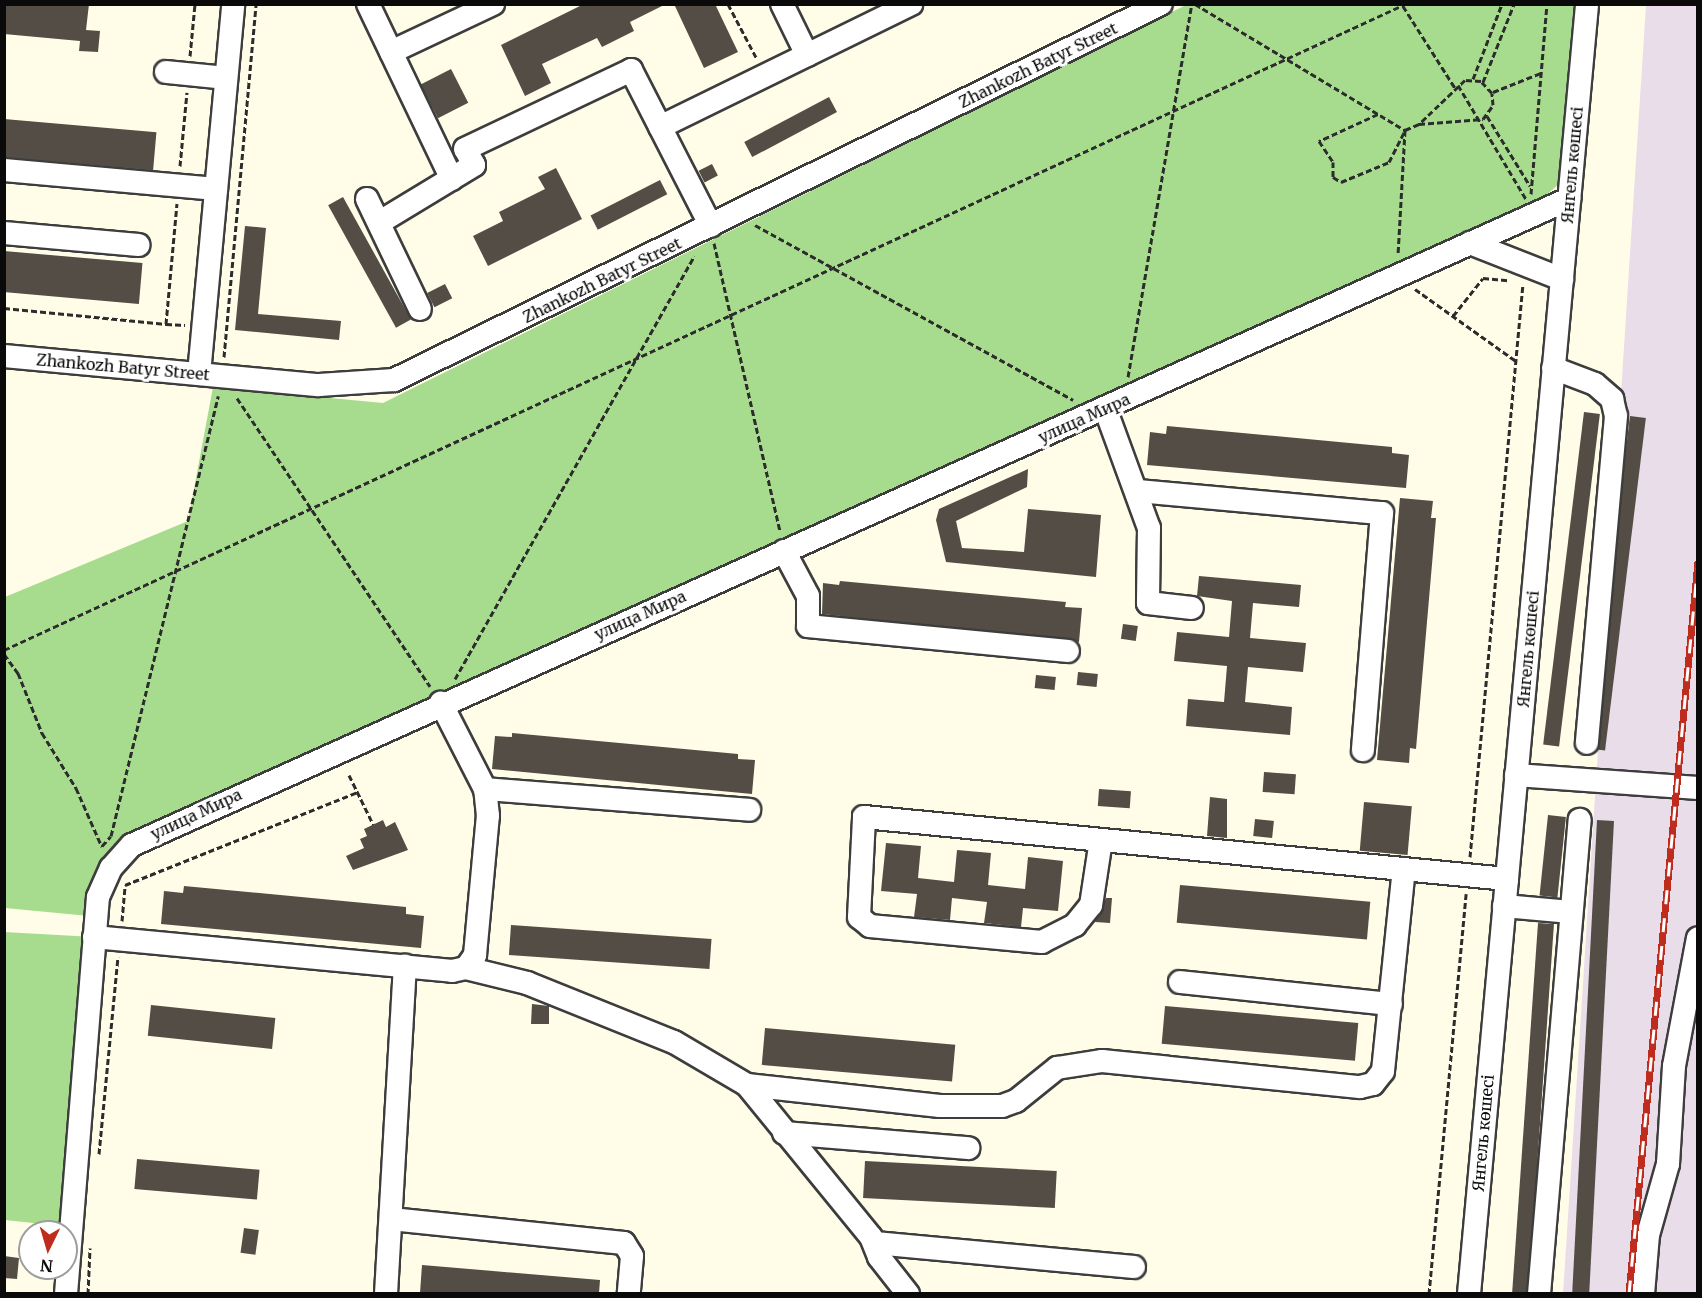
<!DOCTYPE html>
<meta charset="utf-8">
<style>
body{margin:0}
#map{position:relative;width:1702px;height:1298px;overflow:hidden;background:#fffde7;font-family:Merriweather,serif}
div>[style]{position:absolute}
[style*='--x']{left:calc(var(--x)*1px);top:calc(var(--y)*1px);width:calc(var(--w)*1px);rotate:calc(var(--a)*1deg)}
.industrial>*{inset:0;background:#eaddea}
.forest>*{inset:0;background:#a7dc8e}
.building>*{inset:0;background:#534d46;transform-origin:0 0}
.path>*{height:3px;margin-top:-1.5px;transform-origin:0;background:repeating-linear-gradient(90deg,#2c2c2c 0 6px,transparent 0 9px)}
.roads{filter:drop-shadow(2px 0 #3d3d3d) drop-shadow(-2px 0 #3d3d3d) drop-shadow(0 2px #3d3d3d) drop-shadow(0 -2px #3d3d3d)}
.minor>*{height:22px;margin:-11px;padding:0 11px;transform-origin:11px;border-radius:11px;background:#fff}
.rail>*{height:7px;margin-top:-3.5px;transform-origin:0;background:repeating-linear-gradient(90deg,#fff 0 14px,#bf2b1d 0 28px);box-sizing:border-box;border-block:2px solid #bf2b1d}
span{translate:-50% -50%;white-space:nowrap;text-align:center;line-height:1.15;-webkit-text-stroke:6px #fff;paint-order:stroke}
.street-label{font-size:16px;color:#0a0a0a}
.frame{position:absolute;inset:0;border:6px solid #0a0a0a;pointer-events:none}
.north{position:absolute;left:18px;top:1220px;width:60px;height:60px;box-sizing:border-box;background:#fff;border:2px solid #9d9d9d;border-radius:50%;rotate:185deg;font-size:16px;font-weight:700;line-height:24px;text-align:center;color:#0a0a0a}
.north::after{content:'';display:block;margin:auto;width:21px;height:27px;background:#bf2b1d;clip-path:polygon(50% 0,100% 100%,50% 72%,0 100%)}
</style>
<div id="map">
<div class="industrial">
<div style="clip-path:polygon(1646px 5px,1697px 5px,1697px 1293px,1563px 1294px)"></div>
</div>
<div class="forest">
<div style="clip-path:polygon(1186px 5px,1575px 5px,1561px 182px,1542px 199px,148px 825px,132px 835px,89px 916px,5px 908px,5px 597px,188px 521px,213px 387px,383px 403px)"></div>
<div style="clip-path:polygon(4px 932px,94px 937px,71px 1227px,5px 1220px)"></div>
</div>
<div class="building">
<div style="clip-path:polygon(4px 4px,89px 4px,86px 30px,100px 31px,98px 52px,79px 51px,80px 41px,4px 34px)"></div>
<div style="clip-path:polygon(584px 4px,666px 4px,630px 22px,634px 31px,602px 47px,597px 38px,542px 64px,551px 83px,525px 96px,501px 45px)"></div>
<div style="clip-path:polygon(674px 4px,715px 4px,738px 52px,704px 68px)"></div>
<div style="left:451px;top:69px;width:38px;height:34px;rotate:63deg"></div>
<div style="left:829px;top:97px;width:17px;height:96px;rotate:62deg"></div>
<div style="left:4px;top:119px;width:153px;height:38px;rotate:5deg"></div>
<div style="left:712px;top:164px;width:13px;height:15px;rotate:63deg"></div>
<div style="clip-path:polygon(556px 168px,582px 219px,488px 266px,473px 236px,503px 221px,499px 212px,545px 189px,538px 177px)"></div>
<div style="left:660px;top:180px;width:16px;height:78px;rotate:63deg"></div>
<div style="left:343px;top:197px;width:140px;height:17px;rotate:61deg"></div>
<div style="clip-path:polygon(245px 226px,266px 228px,258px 314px,341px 321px,339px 340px,235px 330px)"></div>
<div style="left:4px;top:251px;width:139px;height:41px;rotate:5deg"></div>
<div style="left:445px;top:284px;width:16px;height:20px;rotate:63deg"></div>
<div style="left:1584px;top:412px;width:16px;height:335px;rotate:7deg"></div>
<div style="left:1630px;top:416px;width:16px;height:335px;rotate:7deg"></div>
<div style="clip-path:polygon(1167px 426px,1392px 447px,1392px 453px,1409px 455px,1406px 488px,1147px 465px,1150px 432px,1166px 434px)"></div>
<div style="clip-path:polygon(1028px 469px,1027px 487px,956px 521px,962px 548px,1024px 552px,1028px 509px,1101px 515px,1096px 577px,946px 562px,936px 520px,939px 509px)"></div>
<div style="clip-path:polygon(1400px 498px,1433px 501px,1431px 518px,1436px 518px,1416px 749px,1410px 748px,1409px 763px,1377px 760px)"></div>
<div style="clip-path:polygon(1199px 576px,1301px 585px,1299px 607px,1253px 603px,1250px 638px,1306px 643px,1303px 672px,1248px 667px,1245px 702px,1292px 707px,1290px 735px,1186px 726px,1188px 699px,1224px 702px,1227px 666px,1174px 661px,1177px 632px,1229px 637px,1232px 601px,1197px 596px)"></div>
<div style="clip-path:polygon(840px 581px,1066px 602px,1065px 607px,1082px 608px,1079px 642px,822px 614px,823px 583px,839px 585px)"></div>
<div style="left:1123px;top:624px;width:15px;height:15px;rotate:8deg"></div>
<div style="left:1078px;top:672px;width:20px;height:13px;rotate:6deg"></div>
<div style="left:1036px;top:675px;width:20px;height:13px;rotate:6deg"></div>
<div style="clip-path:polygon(512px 733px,738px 754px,738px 759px,755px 760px,752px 794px,492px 769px,495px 736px,512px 737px)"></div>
<div style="left:1264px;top:772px;width:32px;height:20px;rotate:4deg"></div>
<div style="left:1099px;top:789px;width:32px;height:17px;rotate:4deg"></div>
<div style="clip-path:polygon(1210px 797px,1227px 799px,1227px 838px,1207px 836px)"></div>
<div style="left:1364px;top:802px;width:48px;height:49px;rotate:5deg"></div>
<div style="left:1548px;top:815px;width:18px;height:81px;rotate:6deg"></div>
<div style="left:1255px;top:819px;width:19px;height:17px;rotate:6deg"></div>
<div style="clip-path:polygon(383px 820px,386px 827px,395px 822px,408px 850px,353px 870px,346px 856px,364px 848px,360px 839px,367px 836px,364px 829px)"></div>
<div style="left:1597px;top:820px;width:17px;height:475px;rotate:3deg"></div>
<div style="clip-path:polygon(886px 843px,921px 846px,918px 878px,954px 882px,957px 850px,991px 853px,988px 885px,1025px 889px,1028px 857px,1063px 861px,1058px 911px,1023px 908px,1021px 927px,984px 923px,987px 902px,952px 898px,950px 920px,914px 917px,917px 894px,881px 891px)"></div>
<div style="left:1180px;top:885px;width:191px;height:38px;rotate:5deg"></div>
<div style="clip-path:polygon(184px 886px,406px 907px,406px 914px,424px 916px,421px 948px,161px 924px,164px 891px,183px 893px)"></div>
<div style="clip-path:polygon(1106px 898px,1112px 898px,1110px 923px,1095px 922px)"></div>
<div style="left:1538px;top:923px;width:16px;height:371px;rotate:4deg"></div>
<div style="left:511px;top:925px;width:201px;height:30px;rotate:4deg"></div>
<div style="clip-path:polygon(532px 1004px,549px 1006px,549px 1024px,531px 1024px)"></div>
<div style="left:151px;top:1005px;width:125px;height:31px;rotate:6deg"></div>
<div style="left:1165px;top:1006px;width:194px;height:38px;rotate:5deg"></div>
<div style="left:765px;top:1028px;width:191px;height:37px;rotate:5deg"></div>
<div style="left:137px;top:1159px;width:123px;height:30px;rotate:5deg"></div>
<div style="left:865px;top:1161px;width:192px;height:37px;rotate:3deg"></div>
<div style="left:244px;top:1228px;width:15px;height:25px;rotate:8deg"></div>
<div style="clip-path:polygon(4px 1256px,19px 1258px,17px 1279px,4px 1278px)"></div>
<div style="clip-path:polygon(422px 1265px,600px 1280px,599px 1293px,420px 1293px)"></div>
</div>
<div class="path">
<div style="--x:728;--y:4;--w:62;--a:62.2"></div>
<div style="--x:1195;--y:4;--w:245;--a:31"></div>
<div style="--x:1405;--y:130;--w:125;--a:93.2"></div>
<div style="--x:1403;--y:6;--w:97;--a:57.6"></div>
<div style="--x:190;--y:56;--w:52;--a:-84.5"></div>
<div style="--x:1473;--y:79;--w:80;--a:-68.9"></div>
<div style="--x:1483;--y:82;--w:84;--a:-68.3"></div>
<div style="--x:1458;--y:85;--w:133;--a:59.2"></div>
<div style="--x:1493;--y:92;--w:52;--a:-21.6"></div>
<div style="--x:1378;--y:114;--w:65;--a:155.4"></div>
<div style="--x:1319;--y:141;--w:25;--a:56"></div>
<div style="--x:1333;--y:162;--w:15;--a:90"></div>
<div style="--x:1333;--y:177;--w:9;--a:32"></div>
<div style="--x:1341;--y:182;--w:52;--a:-22.6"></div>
<div style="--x:1389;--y:162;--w:36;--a:-63"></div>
<div style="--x:1405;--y:130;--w:15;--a:-23"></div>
<div style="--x:1419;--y:124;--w:64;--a:-4.5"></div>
<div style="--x:1483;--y:119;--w:17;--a:-54"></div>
<div style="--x:1493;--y:105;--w:12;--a:-95"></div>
<div style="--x:1492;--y:93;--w:16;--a:-133"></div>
<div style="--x:1481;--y:81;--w:16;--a:-176"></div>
<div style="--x:1465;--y:80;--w:64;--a:136.3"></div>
<div style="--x:1487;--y:116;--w:82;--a:58.4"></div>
<div style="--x:180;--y:166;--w:74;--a:-84.6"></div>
<div style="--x:1531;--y:194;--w:191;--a:-85.2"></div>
<div style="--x:755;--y:225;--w:363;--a:28.8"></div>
<div style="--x:714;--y:243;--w:296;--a:77.1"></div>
<div style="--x:1415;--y:289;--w:124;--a:35.5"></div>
<div style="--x:4;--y:308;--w:163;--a:5.6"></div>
<div style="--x:166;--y:324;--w:121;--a:-84.8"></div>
<div style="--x:1453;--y:316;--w:48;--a:-51.7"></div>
<div style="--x:1483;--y:278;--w:25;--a:5"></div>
<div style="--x:166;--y:324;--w:19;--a:3"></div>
<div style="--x:224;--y:357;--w:354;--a:-84.8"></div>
<div style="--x:1128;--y:377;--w:378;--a:-80.3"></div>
<div style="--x:237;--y:398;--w:347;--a:56.2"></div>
<div style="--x:4;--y:650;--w:1543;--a:-24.75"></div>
<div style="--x:4;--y:654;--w:24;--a:54"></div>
<div style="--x:18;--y:673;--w:65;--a:68.2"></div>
<div style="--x:42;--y:733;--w:65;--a:58.3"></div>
<div style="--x:76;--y:788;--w:64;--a:66.2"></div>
<div style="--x:455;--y:679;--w:486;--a:-60.5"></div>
<div style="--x:349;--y:775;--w:55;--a:63.9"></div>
<div style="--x:102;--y:846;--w:13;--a:-48"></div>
<div style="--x:111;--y:836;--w:453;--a:-76.3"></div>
<div style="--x:1470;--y:857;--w:575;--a:-84.72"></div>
<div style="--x:122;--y:921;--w:36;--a:-85"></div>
<div style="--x:125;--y:885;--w:251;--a:-21.8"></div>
<div style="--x:99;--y:1154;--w:198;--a:-84.5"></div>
<div style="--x:88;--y:1294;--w:46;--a:-87.5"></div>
<div style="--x:1429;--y:1294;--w:402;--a:-84.7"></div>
</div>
<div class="roads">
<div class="minor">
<div style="--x:368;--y:4;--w:194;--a:64.4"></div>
<div style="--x:782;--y:4;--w:57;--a:63.9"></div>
<div style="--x:391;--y:52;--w:113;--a:-25.2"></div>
<div style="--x:166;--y:72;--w:60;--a:5.7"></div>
<div style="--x:660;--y:127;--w:280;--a:-26.1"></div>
<div style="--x:4;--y:170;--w:213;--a:5.1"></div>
<div style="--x:367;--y:199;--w:122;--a:64.3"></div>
<div style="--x:380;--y:222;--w:110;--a:-31.2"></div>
<div style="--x:474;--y:165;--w:18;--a:-119"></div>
<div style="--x:465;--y:149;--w:184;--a:-25.4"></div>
<div style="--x:631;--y:70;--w:175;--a:62.9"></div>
<div style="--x:4;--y:233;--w:135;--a:5.1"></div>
<div style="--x:1470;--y:243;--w:99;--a:21.4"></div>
<div style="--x:4;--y:356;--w:316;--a:5.3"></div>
<div style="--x:319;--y:385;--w:75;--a:-3.8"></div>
<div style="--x:394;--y:380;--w:854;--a:-26.12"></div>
<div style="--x:1553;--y:368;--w:45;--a:20.9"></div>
<div style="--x:1595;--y:384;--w:23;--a:41"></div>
<div style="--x:1612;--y:399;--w:17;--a:77"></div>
<div style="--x:1616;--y:416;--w:328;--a:95.1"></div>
<div style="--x:199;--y:374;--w:372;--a:-84.7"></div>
<div style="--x:1105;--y:408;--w:128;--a:69.9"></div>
<div style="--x:1149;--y:528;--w:75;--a:90.8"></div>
<div style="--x:1148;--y:603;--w:44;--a:6.5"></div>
<div style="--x:1138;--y:491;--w:245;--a:5.2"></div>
<div style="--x:1382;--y:513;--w:238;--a:94.6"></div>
<div style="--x:784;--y:551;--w:51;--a:61.9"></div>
<div style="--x:808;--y:596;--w:30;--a:90"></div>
<div style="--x:808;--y:626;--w:261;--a:5.5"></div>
<div style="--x:1516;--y:775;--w:182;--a:4.1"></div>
<div style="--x:485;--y:789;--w:265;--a:4.5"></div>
<div style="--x:1101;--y:840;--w:66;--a:98.7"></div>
<div style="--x:1091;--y:905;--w:26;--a:129"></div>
<div style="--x:1075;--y:925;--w:37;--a:153"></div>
<div style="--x:1042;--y:942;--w:173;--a:-174.7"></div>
<div style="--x:870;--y:926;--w:14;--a:-141"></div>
<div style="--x:859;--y:917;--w:100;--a:-87.1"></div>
<div style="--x:864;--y:817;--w:646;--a:5.51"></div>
<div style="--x:1504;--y:906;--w:67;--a:5.1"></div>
<div style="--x:94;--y:937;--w:360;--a:5.4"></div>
<div style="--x:452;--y:971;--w:14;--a:-12"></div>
<div style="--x:466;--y:968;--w:16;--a:-55"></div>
<div style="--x:475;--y:955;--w:140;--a:-84.7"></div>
<div style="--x:488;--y:816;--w:27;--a:-96"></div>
<div style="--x:485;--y:789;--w:97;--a:-117.1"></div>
<div style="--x:466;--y:968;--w:63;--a:13.8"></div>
<div style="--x:527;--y:983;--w:158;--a:21.9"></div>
<div style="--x:674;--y:1042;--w:85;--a:30.5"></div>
<div style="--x:747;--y:1085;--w:194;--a:6.2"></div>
<div style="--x:940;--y:1106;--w:62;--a:0"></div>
<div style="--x:1002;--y:1106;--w:15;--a:-20"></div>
<div style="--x:1016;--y:1101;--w:53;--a:-38.8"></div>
<div style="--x:1057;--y:1068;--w:46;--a:-8.8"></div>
<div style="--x:1102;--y:1061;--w:259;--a:5.8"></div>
<div style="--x:1360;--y:1087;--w:13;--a:-13"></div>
<div style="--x:1373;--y:1084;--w:16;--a:-52"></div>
<div style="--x:1383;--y:1071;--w:203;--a:-84.1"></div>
<div style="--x:1180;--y:982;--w:212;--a:6"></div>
<div style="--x:747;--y:1085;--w:196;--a:50.8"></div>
<div style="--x:871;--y:1237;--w:22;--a:68"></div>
<div style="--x:879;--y:1257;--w:47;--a:51.9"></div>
<div style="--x:784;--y:1133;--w:185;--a:4.7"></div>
<div style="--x:391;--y:1219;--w:234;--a:5.9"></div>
<div style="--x:624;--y:1243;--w:15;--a:58"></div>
<div style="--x:632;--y:1256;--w:38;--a:95"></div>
<div style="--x:875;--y:1243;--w:260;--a:5.3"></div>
<div style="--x:66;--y:1294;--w:398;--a:-85.4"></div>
<div style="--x:98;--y:897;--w:32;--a:-66"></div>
<div style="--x:111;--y:868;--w:31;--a:-48"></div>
<div style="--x:132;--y:845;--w:1576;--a:-24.21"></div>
<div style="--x:386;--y:1294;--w:329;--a:-86.7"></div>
<div style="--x:1469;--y:1294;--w:1295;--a:-84.77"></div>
<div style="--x:1539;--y:1294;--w:476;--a:-85.1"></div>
<div style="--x:1643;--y:1294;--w:59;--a:-85.2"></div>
<div style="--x:1648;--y:1235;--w:74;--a:-74.3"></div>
<div style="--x:1668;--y:1164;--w:98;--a:-86.5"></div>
<div style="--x:1674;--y:1066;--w:130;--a:-79.4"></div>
</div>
</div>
<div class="rail">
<div style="--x:1629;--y:1294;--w:736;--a:-84.62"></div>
</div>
<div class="street-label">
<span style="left:1038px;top:65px;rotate:-26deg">Zhankozh Batyr Street</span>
<span style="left:1572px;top:165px;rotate:-85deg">Янгель көшесі</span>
<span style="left:602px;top:280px;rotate:-26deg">Zhankozh Batyr Street</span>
<span style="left:123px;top:367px;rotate:5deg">Zhankozh Batyr Street</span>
<span style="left:1084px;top:418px;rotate:-24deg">улица Мира</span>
<span style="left:640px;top:615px;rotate:-24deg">улица Мира</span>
<span style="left:1528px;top:649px;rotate:-85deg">Янгель көшесі</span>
<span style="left:196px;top:814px;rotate:-25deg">улица Мира</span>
<span style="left:1483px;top:1133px;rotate:-85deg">Янгель көшесі</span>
</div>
<div class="frame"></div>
<div class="north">N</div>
</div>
